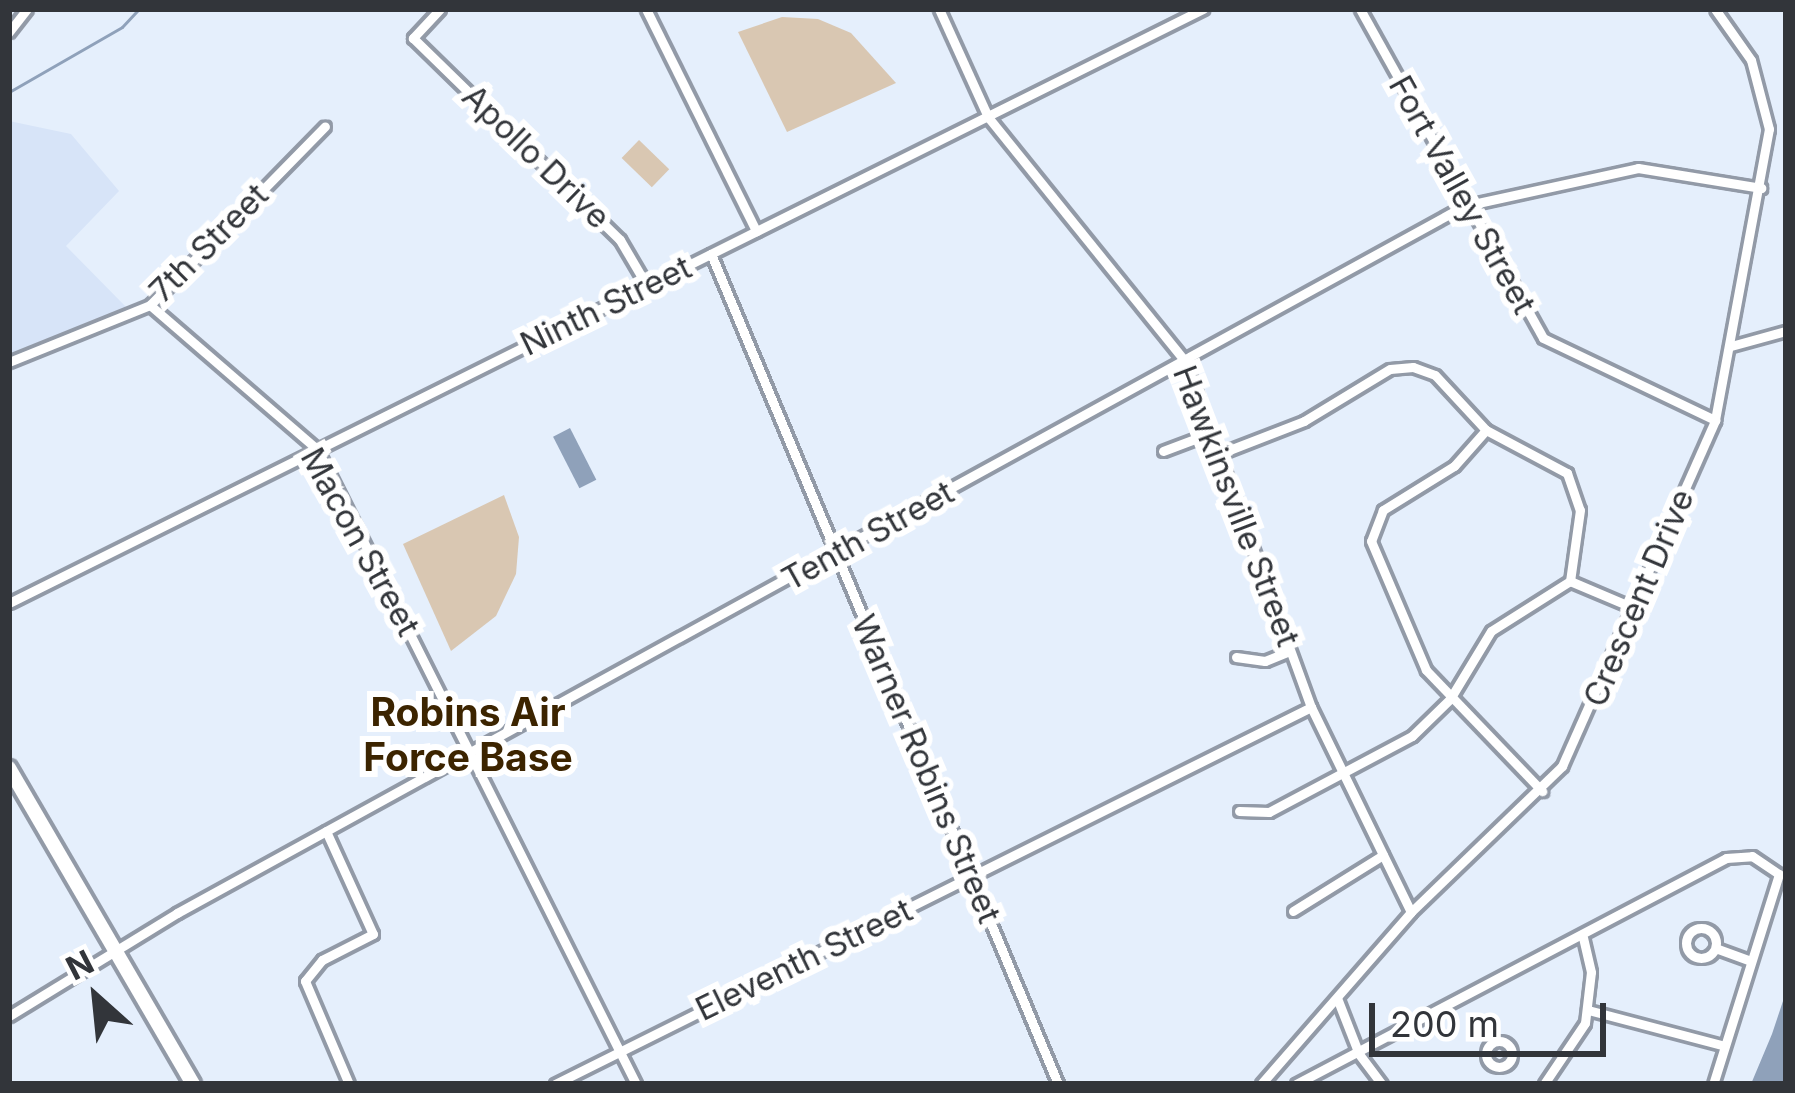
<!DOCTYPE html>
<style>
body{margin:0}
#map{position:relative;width:1795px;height:1093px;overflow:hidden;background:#e5effc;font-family:Inter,sans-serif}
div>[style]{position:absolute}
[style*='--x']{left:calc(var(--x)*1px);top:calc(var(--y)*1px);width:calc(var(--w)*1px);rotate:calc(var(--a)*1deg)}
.built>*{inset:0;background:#d7e4f8}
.green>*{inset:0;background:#d9c7b2;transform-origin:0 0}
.water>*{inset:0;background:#8fa1ba;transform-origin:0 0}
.stream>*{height:3px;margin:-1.5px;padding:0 1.5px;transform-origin:1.5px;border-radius:1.5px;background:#8fa1ba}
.roads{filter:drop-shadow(3px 0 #929aa7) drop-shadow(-3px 0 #929aa7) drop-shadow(0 3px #929aa7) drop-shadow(0 -3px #929aa7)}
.street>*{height:9px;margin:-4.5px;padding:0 4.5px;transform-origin:4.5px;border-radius:4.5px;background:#fff}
.street>.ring{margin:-4.5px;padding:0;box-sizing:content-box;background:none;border:9px solid #fff;border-radius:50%}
.secondary>*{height:14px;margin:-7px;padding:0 7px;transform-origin:7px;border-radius:7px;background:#fff}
span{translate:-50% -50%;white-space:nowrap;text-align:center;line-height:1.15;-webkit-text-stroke:12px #fff;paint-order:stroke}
.street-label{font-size:33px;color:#32353a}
.quarter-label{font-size:39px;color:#3c2400;font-weight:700}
.frame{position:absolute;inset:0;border:12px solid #32353a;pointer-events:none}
.north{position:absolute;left:36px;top:937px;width:120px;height:120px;-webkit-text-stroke:9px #fff;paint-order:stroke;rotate:333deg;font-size:33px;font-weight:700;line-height:48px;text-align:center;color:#32353a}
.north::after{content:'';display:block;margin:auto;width:42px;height:54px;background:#32353a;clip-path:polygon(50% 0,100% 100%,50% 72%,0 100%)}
.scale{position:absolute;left:1369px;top:1003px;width:237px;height:54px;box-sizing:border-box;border:6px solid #32353a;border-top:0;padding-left:15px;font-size:36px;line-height:42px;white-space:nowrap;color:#32353a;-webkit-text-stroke:9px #fff;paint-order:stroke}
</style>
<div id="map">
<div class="built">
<div style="clip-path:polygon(9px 121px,71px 134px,119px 191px,66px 246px,127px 308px,9px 354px)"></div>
</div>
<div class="green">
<div style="clip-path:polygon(782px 17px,818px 19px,851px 33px,896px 83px,787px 132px,738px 32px)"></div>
<div style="left:639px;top:140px;width:42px;height:25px;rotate:44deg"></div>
<div style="clip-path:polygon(504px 495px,519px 537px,516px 574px,496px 616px,451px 651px,403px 544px)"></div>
</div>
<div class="water">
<div style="left:570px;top:428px;width:58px;height:19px;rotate:63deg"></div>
<div style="clip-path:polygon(1786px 992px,1786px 1084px,1751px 1084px,1772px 1034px)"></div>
</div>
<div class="stream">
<div style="--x:9;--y:92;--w:130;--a:-29.9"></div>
<div style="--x:122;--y:27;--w:25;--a:-47"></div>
</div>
<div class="roads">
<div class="street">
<div style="--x:440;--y:9;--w:40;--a:133"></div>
<div style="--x:413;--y:38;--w:289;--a:44.3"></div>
<div style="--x:620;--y:240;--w:53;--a:59.6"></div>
<div style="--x:646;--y:9;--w:248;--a:63.6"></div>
<div style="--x:939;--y:9;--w:119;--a:65.6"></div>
<div style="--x:988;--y:117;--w:314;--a:51.1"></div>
<div style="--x:1185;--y:361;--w:368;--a:70"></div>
<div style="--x:1311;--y:707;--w:228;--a:64"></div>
<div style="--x:1360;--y:9;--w:376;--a:60.9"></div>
<div style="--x:1543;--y:338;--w:191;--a:25.5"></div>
<div style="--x:9;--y:32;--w:29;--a:-52"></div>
<div style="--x:711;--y:254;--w:900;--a:67.31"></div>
<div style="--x:150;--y:305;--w:221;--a:40.8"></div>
<div style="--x:317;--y:449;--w:711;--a:63.33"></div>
<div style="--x:1731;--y:346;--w:57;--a:-15.3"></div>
<div style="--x:9;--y:362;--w:152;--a:-22"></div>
<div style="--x:150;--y:305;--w:250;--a:-45.6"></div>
<div style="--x:1486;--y:430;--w:48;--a:131.6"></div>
<div style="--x:1454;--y:466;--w:84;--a:148.2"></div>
<div style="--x:1383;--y:510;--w:33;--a:111"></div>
<div style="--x:1371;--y:541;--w:140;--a:66.9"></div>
<div style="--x:1426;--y:670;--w:168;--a:46.2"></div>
<div style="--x:1163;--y:451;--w:51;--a:-20.6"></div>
<div style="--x:1219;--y:454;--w:91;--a:-21.2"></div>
<div style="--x:1304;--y:421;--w:100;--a:-31.2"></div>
<div style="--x:1390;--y:369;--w:23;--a:-5"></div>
<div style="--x:1413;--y:367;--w:23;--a:20"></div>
<div style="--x:1435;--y:375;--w:75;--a:47.2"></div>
<div style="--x:1486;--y:430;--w:92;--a:28"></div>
<div style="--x:1567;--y:473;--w:39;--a:71"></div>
<div style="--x:1580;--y:510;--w:72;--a:98"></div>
<div style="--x:1570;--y:581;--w:93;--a:147.7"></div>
<div style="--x:1491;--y:631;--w:79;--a:121.1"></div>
<div style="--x:1450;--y:699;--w:53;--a:135.8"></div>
<div style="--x:1412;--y:736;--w:162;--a:152"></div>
<div style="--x:1269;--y:812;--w:30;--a:-178"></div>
<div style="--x:1570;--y:581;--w:69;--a:22.9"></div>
<div style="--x:9;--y:603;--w:1334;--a:-26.45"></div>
<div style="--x:1236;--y:657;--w:29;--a:8"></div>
<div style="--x:1265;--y:661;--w:27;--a:-22"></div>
<div style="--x:326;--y:831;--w:113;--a:65.5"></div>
<div style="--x:373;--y:934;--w:57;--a:153"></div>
<div style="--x:322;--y:960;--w:27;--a:129"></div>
<div style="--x:305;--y:981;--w:112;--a:66.9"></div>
<div style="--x:1293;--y:911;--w:106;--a:-31.9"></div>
<div class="ring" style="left:1686px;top:928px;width:21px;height:21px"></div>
<div style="--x:1718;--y:949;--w:35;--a:20"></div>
<div style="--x:1337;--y:998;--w:60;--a:68.6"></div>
<div style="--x:1359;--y:1054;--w:38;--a:53"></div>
<div style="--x:1588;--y:1010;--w:138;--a:14.7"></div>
<div style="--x:9;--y:1016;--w:197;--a:-31.5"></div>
<div style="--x:177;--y:913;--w:1468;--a:-28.78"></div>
<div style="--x:1464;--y:206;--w:178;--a:-12.3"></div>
<div style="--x:1638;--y:168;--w:125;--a:9.2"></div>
<div class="ring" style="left:1486px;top:1041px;width:17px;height:17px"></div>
<div style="--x:555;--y:1084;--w:845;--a:-26.5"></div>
<div style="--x:1261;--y:1084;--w:228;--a:-48.9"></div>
<div style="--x:1411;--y:912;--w:210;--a:-44"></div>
<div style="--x:1562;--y:766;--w:378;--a:-66.1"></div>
<div style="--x:1715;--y:420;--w:296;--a:-79.5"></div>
<div style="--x:1769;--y:129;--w:71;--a:-104.6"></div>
<div style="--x:1751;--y:60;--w:62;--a:-125.2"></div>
<div style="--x:1296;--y:1084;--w:486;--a:-27.7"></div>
<div style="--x:1726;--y:858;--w:26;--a:-4"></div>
<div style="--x:1752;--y:856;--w:32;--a:34"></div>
<div style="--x:1779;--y:874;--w:220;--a:107.4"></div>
<div style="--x:1544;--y:1084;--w:73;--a:-56.1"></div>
<div style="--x:1585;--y:1023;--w:51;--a:-83.3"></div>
<div style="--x:1591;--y:972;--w:35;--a:-103"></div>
</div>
<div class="secondary">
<div style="--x:9;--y:768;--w:366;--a:59.8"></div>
</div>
</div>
<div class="street-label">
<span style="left:536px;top:157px;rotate:44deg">Apollo Drive</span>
<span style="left:1462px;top:195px;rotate:61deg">Fort Valley Street</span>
<span style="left:209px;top:243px;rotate:-45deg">7th Street</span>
<span style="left:606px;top:306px;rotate:-26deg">Ninth Street</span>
<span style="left:1236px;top:506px;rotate:69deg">Hawkinsville Street</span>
<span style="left:868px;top:536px;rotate:-29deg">Tenth Street</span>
<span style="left:360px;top:542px;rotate:61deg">Macon Street</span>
<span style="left:1639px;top:598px;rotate:-67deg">Crescent Drive</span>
<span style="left:926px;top:769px;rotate:67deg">Warner Robins Street</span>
<span style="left:804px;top:960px;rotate:-26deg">Eleventh Street</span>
</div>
<div class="quarter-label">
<span style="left:468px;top:735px">Robins Air<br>Force Base</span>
</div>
<div class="frame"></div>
<div class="north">N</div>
<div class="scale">200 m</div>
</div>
